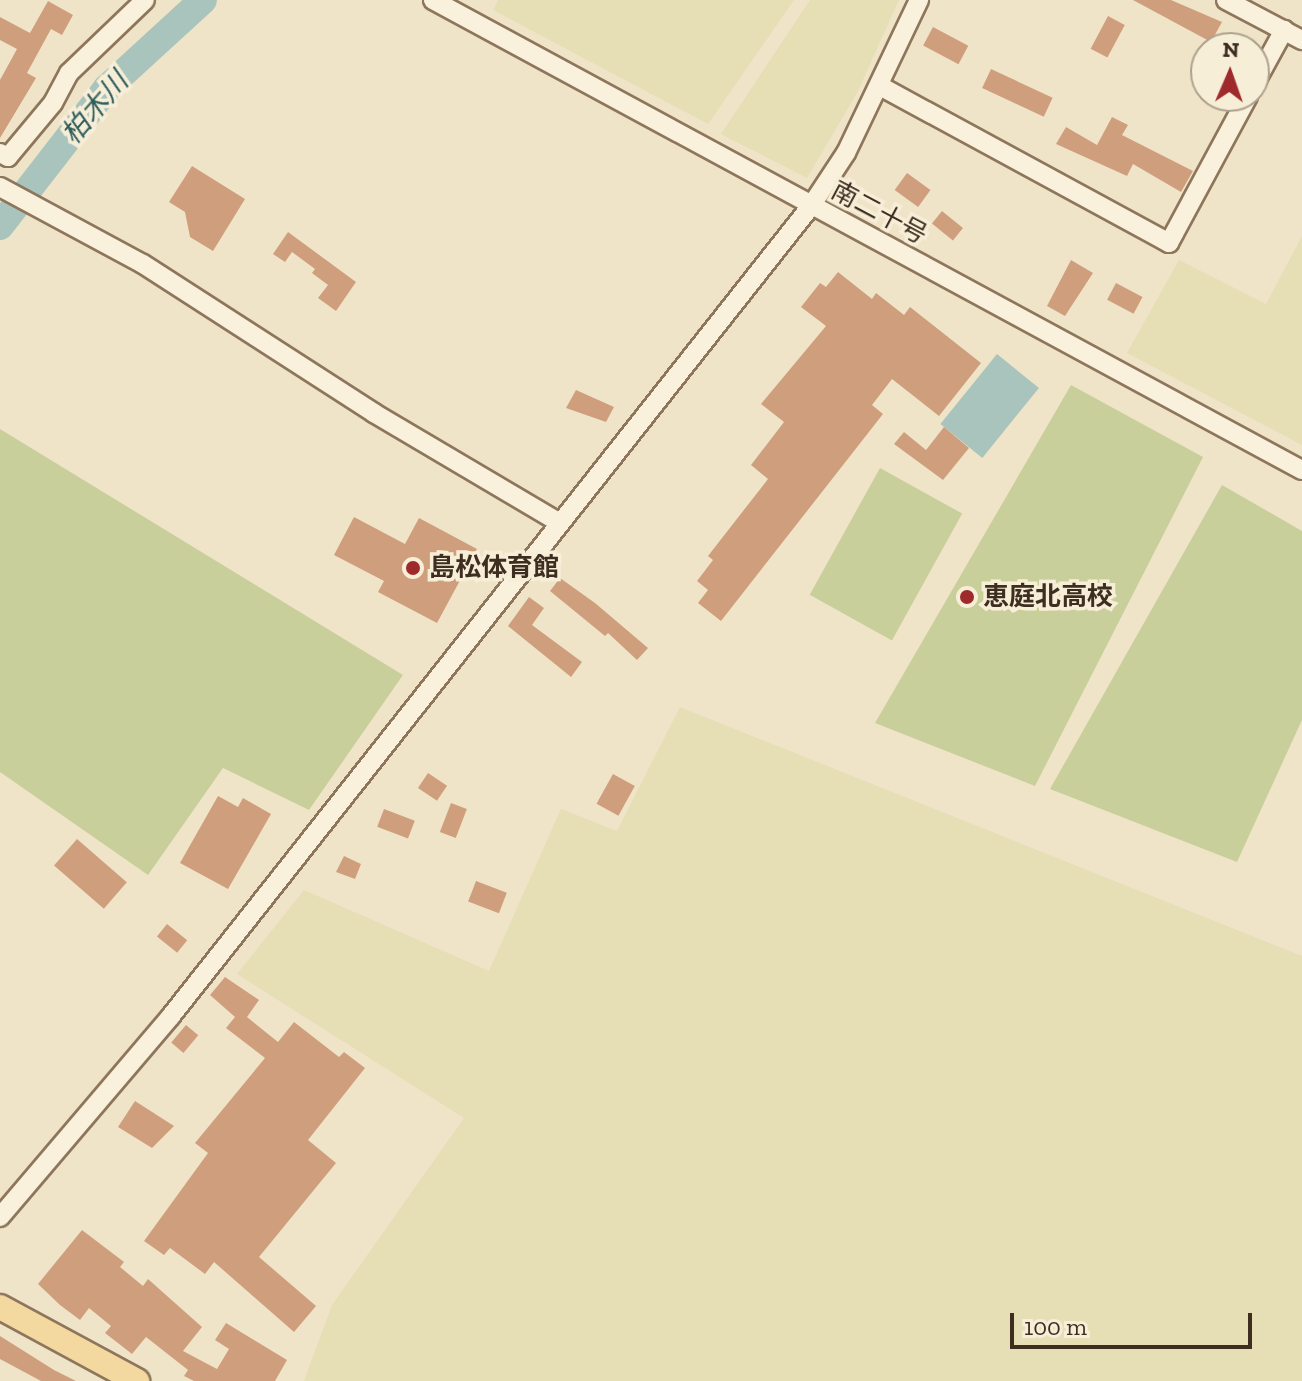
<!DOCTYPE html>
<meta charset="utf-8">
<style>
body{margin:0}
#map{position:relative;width:1302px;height:1381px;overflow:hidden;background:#f0e4c8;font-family:"Zilla Slab","Noto Sans JP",serif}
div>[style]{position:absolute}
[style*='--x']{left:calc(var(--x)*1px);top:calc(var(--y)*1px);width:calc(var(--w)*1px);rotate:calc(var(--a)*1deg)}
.farmland>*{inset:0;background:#e6deb5}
.green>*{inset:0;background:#c9cf9b;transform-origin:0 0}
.water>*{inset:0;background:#a9c4bc;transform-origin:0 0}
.river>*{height:28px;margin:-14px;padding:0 14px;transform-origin:14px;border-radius:14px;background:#a9c4bc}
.building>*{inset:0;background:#cf9f7d;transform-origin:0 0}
.roads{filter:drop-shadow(2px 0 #8d765c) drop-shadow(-2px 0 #8d765c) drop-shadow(0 2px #8d765c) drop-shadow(0 -2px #8d765c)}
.minor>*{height:18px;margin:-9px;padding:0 9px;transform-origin:9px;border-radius:9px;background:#faf1dc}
.major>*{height:24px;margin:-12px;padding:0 12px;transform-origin:12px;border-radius:12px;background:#f3d9a0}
.dots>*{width:22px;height:22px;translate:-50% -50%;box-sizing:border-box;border:4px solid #f7eed8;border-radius:50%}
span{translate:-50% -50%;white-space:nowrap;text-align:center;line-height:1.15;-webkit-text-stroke:7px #f7eed8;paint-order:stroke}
.street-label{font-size:26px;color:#3d2e20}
.poi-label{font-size:26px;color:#3d2e20;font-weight:700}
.left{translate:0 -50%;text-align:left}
.water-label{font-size:28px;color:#2f5d5a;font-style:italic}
.north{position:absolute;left:1190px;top:32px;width:80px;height:80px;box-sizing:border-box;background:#f7eed8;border:2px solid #ada18e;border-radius:50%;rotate:2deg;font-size:22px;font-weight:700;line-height:32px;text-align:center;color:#3d2e20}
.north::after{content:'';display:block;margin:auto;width:28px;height:36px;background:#9e2a2b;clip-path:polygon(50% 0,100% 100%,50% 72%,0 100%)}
.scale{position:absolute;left:1010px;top:1313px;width:242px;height:36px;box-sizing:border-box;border:4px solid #3d2e20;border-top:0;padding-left:10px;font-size:24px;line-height:28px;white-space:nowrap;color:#3d2e20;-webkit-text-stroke:6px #f7eed8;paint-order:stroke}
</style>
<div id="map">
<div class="farmland">
<div style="clip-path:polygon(498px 0,794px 0,708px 124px,493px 10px)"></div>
<div style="clip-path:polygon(810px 0,899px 0,857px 93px,807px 178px,721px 134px)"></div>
<div style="clip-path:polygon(1302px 236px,1302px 445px,1127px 353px,1179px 260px,1266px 304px)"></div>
<div style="clip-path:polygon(680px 707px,1302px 956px,1302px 1381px,304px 1381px,332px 1305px,464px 1118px,237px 974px,304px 890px,489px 971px,561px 809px,617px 831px)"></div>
</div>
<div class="green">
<div style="clip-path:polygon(1071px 385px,1203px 457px,1035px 786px,875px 723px)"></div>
<div style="clip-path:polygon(0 429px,403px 675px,309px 810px,223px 768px,148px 875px,0 772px)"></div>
<div style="left:880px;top:468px;width:94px;height:145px;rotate:29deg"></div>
<div style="clip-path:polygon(1222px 485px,1302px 531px,1302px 720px,1237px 862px,1050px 789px)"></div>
</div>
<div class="water">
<div style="left:997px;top:354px;width:54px;height:90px;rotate:39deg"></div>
</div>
<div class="river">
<div style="--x:0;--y:226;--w:175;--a:-52.2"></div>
<div style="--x:107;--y:88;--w:130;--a:-42.5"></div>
</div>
<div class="building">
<div style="clip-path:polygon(1133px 0,1171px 0,1222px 22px,1211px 42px)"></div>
<div style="clip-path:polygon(48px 1px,73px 15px,62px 35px,51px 29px,27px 73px,36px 78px,0 138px,0 80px,17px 49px,0 40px,0 17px,30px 33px)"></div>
<div style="left:1108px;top:16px;width:19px;height:37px;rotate:28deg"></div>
<div style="left:933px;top:27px;width:40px;height:21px;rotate:28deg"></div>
<div style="left:991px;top:69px;width:68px;height:21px;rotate:25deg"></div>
<div style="clip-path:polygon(1112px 117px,1128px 125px,1122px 135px,1193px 171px,1181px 192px,1133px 164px,1127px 176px,1056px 144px,1066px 127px,1097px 145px)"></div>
<div style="clip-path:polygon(192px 166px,245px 199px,213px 251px,190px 237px,185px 212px,169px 202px)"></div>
<div style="left:907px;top:173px;width:29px;height:21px;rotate:36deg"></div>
<div style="left:942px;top:211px;width:27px;height:16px;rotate:39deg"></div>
<div style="clip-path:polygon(288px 232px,356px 282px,336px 311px,318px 298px,328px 285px,312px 273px,315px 269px,292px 252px,285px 262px,273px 254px)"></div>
<div style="clip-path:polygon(1071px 260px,1093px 273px,1065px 316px,1047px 306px)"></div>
<div style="clip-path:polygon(838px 272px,872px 299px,876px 293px,904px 315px,910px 307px,981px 363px,939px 416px,892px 379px,872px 405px,883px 414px,721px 621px,698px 603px,708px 590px,697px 581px,713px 560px,708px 556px,768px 479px,751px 465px,784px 422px,761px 404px,826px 326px,801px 307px,820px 283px,826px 287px)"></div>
<div style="left:1116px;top:283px;width:30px;height:19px;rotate:28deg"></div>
<div style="clip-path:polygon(576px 390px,614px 407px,606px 422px,566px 408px)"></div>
<div style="clip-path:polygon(944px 427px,969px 448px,943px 480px,894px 444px,904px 432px,926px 450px)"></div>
<div style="clip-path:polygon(354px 517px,405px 544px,419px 518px,477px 549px,437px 623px,378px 592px,384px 581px,334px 555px)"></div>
<div style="clip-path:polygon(560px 578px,595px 603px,648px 648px,637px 660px,608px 633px,605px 636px,550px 591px)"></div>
<div style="clip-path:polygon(529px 597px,544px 608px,532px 625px,582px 662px,571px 677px,508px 626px)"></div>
<div style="left:428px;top:773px;width:23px;height:18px;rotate:34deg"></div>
<div style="left:613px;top:774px;width:25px;height:34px;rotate:29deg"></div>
<div style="clip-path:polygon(218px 796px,238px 807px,243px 798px,271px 814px,228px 889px,180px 863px)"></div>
<div style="left:451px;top:803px;width:17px;height:31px;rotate:21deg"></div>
<div style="left:384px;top:809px;width:33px;height:19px;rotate:21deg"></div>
<div style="left:77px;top:839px;width:66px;height:35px;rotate:41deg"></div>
<div style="clip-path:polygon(344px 856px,361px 864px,355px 879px,336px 872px)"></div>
<div style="left:476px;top:881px;width:33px;height:22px;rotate:21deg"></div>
<div style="left:167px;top:924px;width:26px;height:16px;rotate:39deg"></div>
<div style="clip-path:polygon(225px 977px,259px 1000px,247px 1017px,278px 1042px,294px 1022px,339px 1057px,344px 1052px,365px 1068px,308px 1140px,336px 1163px,259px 1257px,316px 1306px,294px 1332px,214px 1262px,205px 1274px,170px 1248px,164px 1255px,144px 1241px,208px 1153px,195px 1143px,265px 1058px,226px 1028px,235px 1017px,210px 995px)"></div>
<div style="left:186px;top:1025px;width:16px;height:23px;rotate:40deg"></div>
<div style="clip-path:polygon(135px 1101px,174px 1126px,152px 1148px,118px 1127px)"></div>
<div style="clip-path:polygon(82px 1230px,124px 1262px,120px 1267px,143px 1286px,148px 1279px,202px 1327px,183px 1351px,217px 1369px,229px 1349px,215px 1340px,226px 1323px,287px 1360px,275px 1381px,194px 1381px,184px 1376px,188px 1370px,146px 1337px,132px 1354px,105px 1333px,111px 1326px,89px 1308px,80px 1320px,60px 1305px,38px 1284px)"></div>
<div style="clip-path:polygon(0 1336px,54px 1370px,76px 1381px,41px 1381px,0 1359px)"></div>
</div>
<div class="roads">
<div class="minor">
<div style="--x:433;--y:0;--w:988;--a:28.41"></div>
<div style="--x:1226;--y:0;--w:86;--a:27.8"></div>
<div style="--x:1254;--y:85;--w:63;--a:-61.4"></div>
<div style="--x:880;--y:86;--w:329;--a:28.5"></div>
<div style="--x:1169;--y:243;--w:167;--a:-61.7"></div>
<div style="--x:0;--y:153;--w:9;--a:27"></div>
<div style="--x:8;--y:157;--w:70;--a:-50.2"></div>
<div style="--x:53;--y:103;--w:34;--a:-62"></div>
<div style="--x:69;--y:73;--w:105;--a:-43.8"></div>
<div style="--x:0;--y:187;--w:162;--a:28.3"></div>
<div style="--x:143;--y:264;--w:275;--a:32.8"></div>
<div style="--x:374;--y:413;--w:214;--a:30.6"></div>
<div style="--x:0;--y:1217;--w:264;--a:-49.6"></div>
<div style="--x:171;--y:1016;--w:1032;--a:-51.69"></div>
<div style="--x:811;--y:206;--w:64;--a:-56.6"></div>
<div style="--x:846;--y:153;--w:170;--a:-64.5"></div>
</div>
<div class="major">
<div style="--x:0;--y:1307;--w:156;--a:28.4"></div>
</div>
</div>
<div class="dots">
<div style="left:413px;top:568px;background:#9e2a2b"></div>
<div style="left:967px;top:597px;background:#9e2a2b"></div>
</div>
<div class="street-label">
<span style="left:879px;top:213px;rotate:28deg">南二十号</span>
</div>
<div class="poi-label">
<span class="left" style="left:429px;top:568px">島松体育館</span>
<span class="left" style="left:983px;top:597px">恵庭北高校</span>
</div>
<div class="water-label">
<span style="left:95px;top:108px;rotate:-49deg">柏木川</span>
</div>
<div class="north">N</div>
<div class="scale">100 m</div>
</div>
